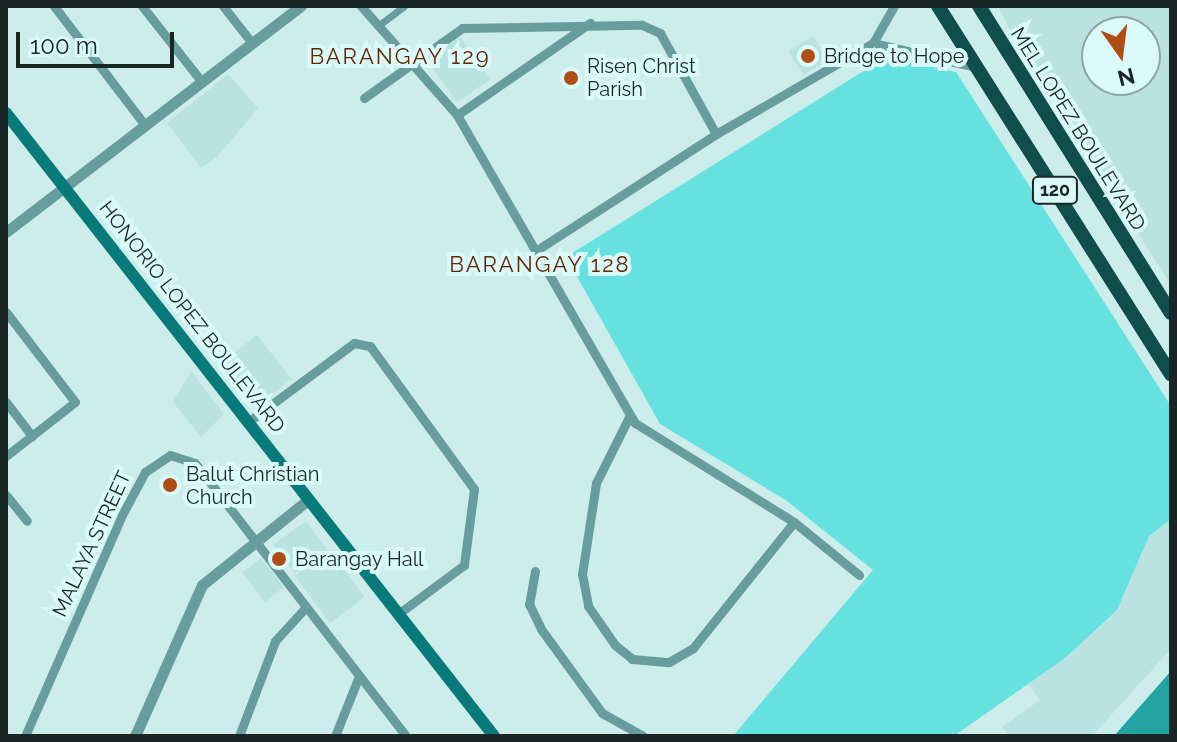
<!DOCTYPE html>
<style>
body{margin:0}
#map{position:relative;width:1177px;height:742px;overflow:hidden;background:#cdedec;font-family:Raleway,sans-serif}
div>[style]{position:absolute}
[style*='--x']{left:calc(var(--x)*1px);top:calc(var(--y)*1px);width:calc(var(--w)*1px);rotate:calc(var(--a)*1deg)}
.built>*{inset:0;background:#b9e2e1;transform-origin:0 0}
.green>*{inset:0;background:#65e1e0}
.water>*{inset:0;background:#24a3a3}
.pedestrian>*{height:7px;margin:-3.5px;padding:0 3.5px;transform-origin:3.5px;border-radius:3.5px;background:#679e9d}
.minor>*{height:9px;margin:-4.5px;padding:0 4.5px;transform-origin:4.5px;border-radius:4.5px;background:#679e9d}
.tertiary>*{height:11px;margin:-5.5px;padding:0 5.5px;transform-origin:5.5px;border-radius:5.5px;background:#679e9d}
.secondary>*{height:12px;margin:-6px;padding:0 6px;transform-origin:6px;border-radius:6px;background:#097a7a}
.trunk>*{height:14px;margin:-7px;padding:0 7px;transform-origin:7px;border-radius:7px;background:#104d4d}
.dots>*{width:22px;height:22px;translate:-50% -50%;box-sizing:border-box;border:4px solid #dafafa;border-radius:50%}
span{translate:-50% -50%;white-space:nowrap;text-align:center;line-height:1.15;-webkit-text-stroke:8px #dafafa;paint-order:stroke}
.shield-label span{padding:2px 6px;background:#dafafa;border:2px solid;border-radius:6px;-webkit-text-stroke-width:0}
.shield-label{font-size:18px;color:#1a2626;font-weight:700}
.poi-label{font-size:20px;color:#1a2626}
.left{translate:0 -50%;text-align:left}
.street-label{font-size:20px;color:#1a2626}
.neighbourhood-label{font-size:22px;color:#642602;letter-spacing:2px}
.frame{position:absolute;inset:0;border:8px solid #1a2626;pointer-events:none}
.north{position:absolute;left:1081px;top:16px;width:80px;height:80px;box-sizing:border-box;background:#dafafa;border:2px solid #8da5a5;border-radius:50%;rotate:166deg;font-size:22px;font-weight:700;line-height:32px;text-align:center;color:#1a2626}
.north::after{content:'';display:block;margin:auto;width:28px;height:36px;background:#b04d15;clip-path:polygon(50% 0,100% 100%,50% 72%,0 100%)}
.scale{position:absolute;left:16px;top:32px;width:158px;height:36px;box-sizing:border-box;border:4px solid #1a2626;border-top:0;padding-left:10px;font-size:24px;line-height:28px;white-space:nowrap;color:#1a2626;-webkit-text-stroke:6px #dafafa;paint-order:stroke}
</style>
<div id="map">
<div class="built">
<div style="clip-path:polygon(evenodd,998px 6px,1171px 6px,1171px 285px,1016px 41px,998px 6px,1145px 32px,1145px 80px,1097px 80px,1097px 32px,1145px 32px)"></div>
<div style="left:813px;top:36px;width:28px;height:29px;rotate:58deg"></div>
<div style="left:460px;top:37px;width:52px;height:40px;rotate:55deg"></div>
<div style="clip-path:polygon(228px 74px,258px 108px,218px 156px,201px 168px,167px 123px)"></div>
<div style="left:257px;top:335px;width:56px;height:46px;rotate:52deg"></div>
<div style="clip-path:polygon(191px 371px,224px 414px,201px 437px,173px 402px)"></div>
<div style="clip-path:polygon(1171px 519px,1171px 649px,1092px 736px,1009px 736px,1002px 727px,1040px 700px,1028px 685px,1117px 610px,1149px 536px)"></div>
<div style="left:306px;top:521px;width:36px;height:40px;rotate:54deg"></div>
<div style="left:329px;top:550px;width:59px;height:43px;rotate:53deg"></div>
<div style="left:261px;top:558px;width:37px;height:24px;rotate:52deg"></div>
</div>
<div class="green">
<div style="clip-path:polygon(886px 57px,956px 72px,1171px 406px,1171px 519px,1149px 536px,1117px 610px,1065px 658px,954px 736px,733px 736px,873px 570px,787px 501px,660px 424px,566px 257px)"></div>
</div>
<div class="water">
<div style="clip-path:polygon(1171px 671px,1171px 736px,1114px 736px)"></div>
</div>
<div class="pedestrian">
<div style="--x:379;--y:25;--w:31;--a:-37"></div>
</div>
<div class="minor">
<div style="--x:54;--y:6;--w:150;--a:52.6"></div>
<div style="--x:142;--y:6;--w:97;--a:51.7"></div>
<div style="--x:223;--y:6;--w:47;--a:51.9"></div>
<div style="--x:361;--y:6;--w:145;--a:48.6"></div>
<div style="--x:457;--y:115;--w:356;--a:60"></div>
<div style="--x:635;--y:423;--w:187;--a:31.9"></div>
<div style="--x:794;--y:522;--w:84;--a:39.2"></div>
<div style="--x:873;--y:43;--w:105;--a:13.2"></div>
<div style="--x:364;--y:98;--w:120;--a:-35.5"></div>
<div style="--x:462;--y:28;--w:180;--a:-1"></div>
<div style="--x:642;--y:25;--w:20;--a:24"></div>
<div style="--x:660;--y:33;--w:115;--a:61"></div>
<div style="--x:457;--y:115;--w:162;--a:-34.7"></div>
<div style="--x:537;--y:250;--w:213;--a:-32.9"></div>
<div style="--x:716;--y:134;--w:181;--a:-30.1"></div>
<div style="--x:873;--y:43;--w:43;--a:-60.4"></div>
<div style="--x:6;--y:312;--w:113;--a:52.5"></div>
<div style="--x:75;--y:402;--w:88;--a:142"></div>
<div style="--x:6;--y:402;--w:43;--a:52.6"></div>
<div style="--x:630;--y:415;--w:76;--a:116.6"></div>
<div style="--x:596;--y:483;--w:92;--a:98.7"></div>
<div style="--x:582;--y:574;--w:33;--a:79"></div>
<div style="--x:588;--y:606;--w:47;--a:55.3"></div>
<div style="--x:615;--y:645;--w:22;--a:39"></div>
<div style="--x:632;--y:659;--w:37;--a:5"></div>
<div style="--x:669;--y:662;--w:28;--a:-30"></div>
<div style="--x:693;--y:648;--w:161;--a:-51.3"></div>
<div style="--x:248;--y:422;--w:132;--a:-36.7"></div>
<div style="--x:354;--y:343;--w:16;--a:11"></div>
<div style="--x:370;--y:346;--w:177;--a:54"></div>
<div style="--x:474;--y:489;--w:77;--a:97.5"></div>
<div style="--x:464;--y:565;--w:82;--a:143.4"></div>
<div style="--x:6;--y:495;--w:33;--a:51"></div>
<div style="--x:535;--y:571;--w:34;--a:100"></div>
<div style="--x:529;--y:604;--w:28;--a:64"></div>
<div style="--x:541;--y:629;--w:104;--a:54"></div>
<div style="--x:602;--y:713;--w:47;--a:29.3"></div>
<div style="--x:25;--y:736;--w:241;--a:-66.3"></div>
<div style="--x:122;--y:515;--w:49;--a:-61.9"></div>
<div style="--x:145;--y:472;--w:30;--a:-34"></div>
<div style="--x:170;--y:455;--w:26;--a:18"></div>
<div style="--x:195;--y:463;--w:345;--a:52.3"></div>
<div style="--x:239;--y:736;--w:102;--a:-69.2"></div>
<div style="--x:275;--y:641;--w:46;--a:-47.6"></div>
<div style="--x:335;--y:736;--w:65;--a:-68.2"></div>
</div>
<div class="tertiary">
<div style="--x:6;--y:232;--w:372;--a:-37.5"></div>
<div style="--x:135;--y:736;--w:165;--a:-66.1"></div>
<div style="--x:202;--y:585;--w:137;--a:-38.8"></div>
</div>
<div class="secondary">
<div style="--x:6;--y:113;--w:791;--a:51.93"></div>
</div>
<div class="trunk">
<div style="--x:938;--y:6;--w:436;--a:57.7"></div>
<div style="--x:979;--y:6;--w:362;--a:58"></div>
</div>
<div class="dots">
<div style="left:808px;top:56px;background:#b04d15"></div>
<div style="left:571px;top:78px;background:#b04d15"></div>
<div style="left:170px;top:485px;background:#b04d15"></div>
<div style="left:279px;top:559px;background:#b04d15"></div>
</div>
<div class="shield-label">
<span style="left:1055px;top:190px">120</span>
</div>
<div class="poi-label">
<span class="left" style="left:824px;top:56px">Bridge to Hope</span>
<span class="left" style="left:587px;top:78px">Risen Christ<br>Parish</span>
<span class="left" style="left:186px;top:486px">Balut Christian<br>Church</span>
<span class="left" style="left:295px;top:559px">Barangay Hall</span>
</div>
<div class="street-label">
<span style="left:1078px;top:129px;rotate:58deg">MEL LOPEZ BOULEVARD</span>
<span style="left:192px;top:317px;rotate:52deg">HONORIO LOPEZ BOULEVARD</span>
<span style="left:92px;top:544px;rotate:-65deg">MALAYA STREET</span>
</div>
<div class="neighbourhood-label">
<span style="left:400px;top:57px">BARANGAY 129</span>
<span style="left:540px;top:265px">BARANGAY 128</span>
</div>
<div class="frame"></div>
<div class="north">N</div>
<div class="scale">100 m</div>
</div>
